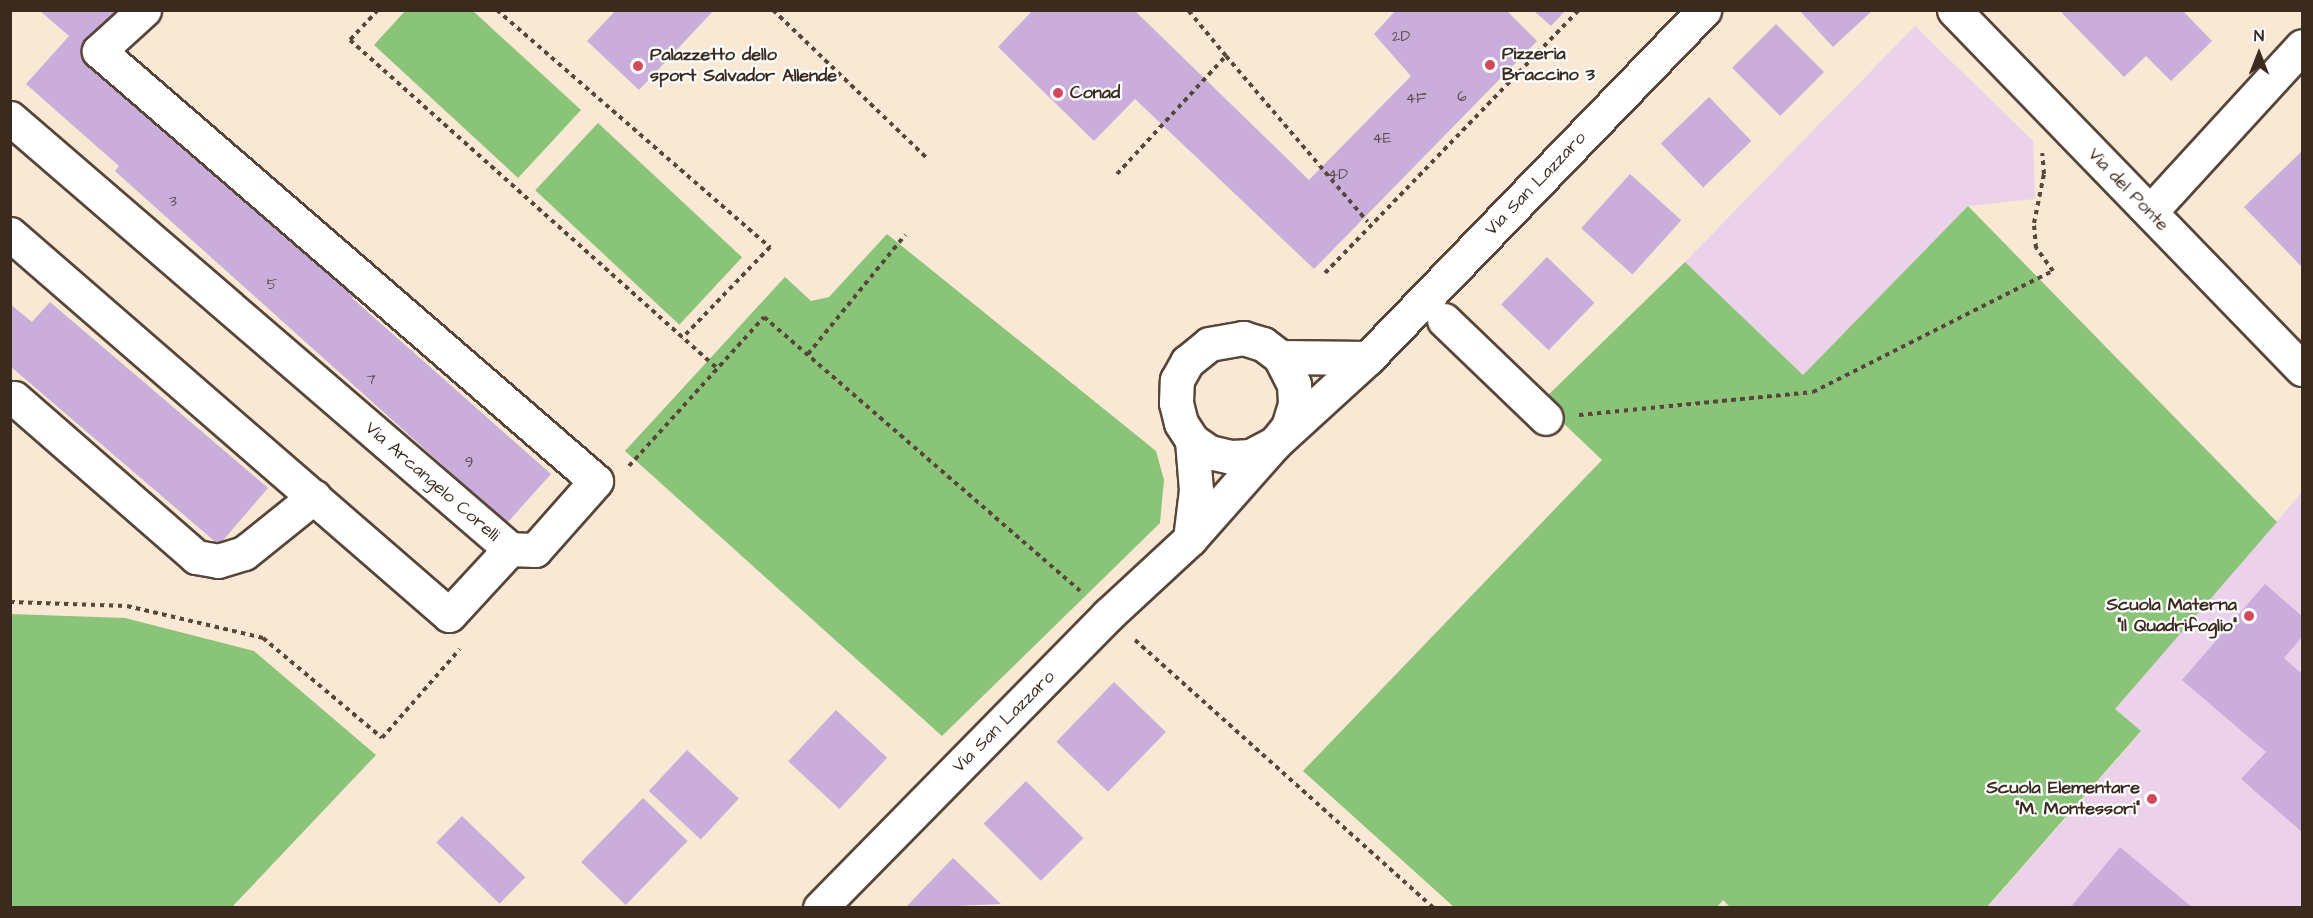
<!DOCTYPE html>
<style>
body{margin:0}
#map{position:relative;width:2313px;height:918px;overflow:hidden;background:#f8e8d4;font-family:"Architects Daughter",sans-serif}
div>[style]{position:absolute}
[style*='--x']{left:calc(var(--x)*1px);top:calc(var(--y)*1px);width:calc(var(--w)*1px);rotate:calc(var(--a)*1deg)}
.built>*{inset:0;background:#ecd1ea}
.green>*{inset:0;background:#89c479;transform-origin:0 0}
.building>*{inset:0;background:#caaddb;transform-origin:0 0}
.path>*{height:4px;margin-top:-2px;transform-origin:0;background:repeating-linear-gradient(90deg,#574639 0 4.5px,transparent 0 9px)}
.roads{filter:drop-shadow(2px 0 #574639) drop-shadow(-2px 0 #574639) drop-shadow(0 2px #574639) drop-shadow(0 -2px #574639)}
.minor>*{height:33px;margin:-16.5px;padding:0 16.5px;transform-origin:16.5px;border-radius:16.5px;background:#fff}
.dots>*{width:16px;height:16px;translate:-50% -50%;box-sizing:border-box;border:3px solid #fff;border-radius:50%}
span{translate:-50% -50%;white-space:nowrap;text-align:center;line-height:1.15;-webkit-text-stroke:4.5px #fff;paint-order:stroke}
.number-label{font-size:15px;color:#5f4b4d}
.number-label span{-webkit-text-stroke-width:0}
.poi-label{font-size:18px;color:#3b2a1e;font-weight:700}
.left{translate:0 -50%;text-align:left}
.right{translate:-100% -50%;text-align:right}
.street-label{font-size:18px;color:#3b2a1e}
.frame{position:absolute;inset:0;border:12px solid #3b2a1e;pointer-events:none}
.north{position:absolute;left:2229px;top:24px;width:60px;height:60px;-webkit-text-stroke:4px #fff;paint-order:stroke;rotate:0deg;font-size:16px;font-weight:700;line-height:24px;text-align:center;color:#3b2a1e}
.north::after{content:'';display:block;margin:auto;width:21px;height:27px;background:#3b2a1e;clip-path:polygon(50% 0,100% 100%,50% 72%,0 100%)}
</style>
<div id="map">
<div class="built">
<div style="clip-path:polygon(1915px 26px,2033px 141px,2035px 199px,1968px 206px,1803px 375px,1685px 262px)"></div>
<div style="clip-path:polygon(2302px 492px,2302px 907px,1987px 908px,2141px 732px,2114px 709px)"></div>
</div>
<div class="green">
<div style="clip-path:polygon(405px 11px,473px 11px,581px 110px,518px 178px,374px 45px)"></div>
<div style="left:598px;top:123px;width:197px;height:92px;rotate:43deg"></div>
<div style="clip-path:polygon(1968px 206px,2277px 522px,2115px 709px,2141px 731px,1987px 907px,1731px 908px,1723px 900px,1716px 908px,1454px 907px,1303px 771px,1602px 460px,1541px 402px,1685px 262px,1803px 375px)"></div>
<div style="clip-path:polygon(887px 234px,1156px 451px,1164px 480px,1160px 523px,942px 736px,625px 451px,785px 277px,811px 301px,829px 297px)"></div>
<div style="clip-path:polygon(11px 614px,125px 618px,254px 651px,376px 755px,232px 907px,11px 907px)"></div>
</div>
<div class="building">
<div style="clip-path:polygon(39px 10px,121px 10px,84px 53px,357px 293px,352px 298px,551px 474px,507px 523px,115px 171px,119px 166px,26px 84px,69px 36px)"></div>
<div style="clip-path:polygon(616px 10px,714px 10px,639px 90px,587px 41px)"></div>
<div style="clip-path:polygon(1033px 10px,1134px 10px,1309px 180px,1411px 76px,1374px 34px,1396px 10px,1506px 10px,1537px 41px,1314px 269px,1135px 99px,1094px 141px,998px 47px)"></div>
<div style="clip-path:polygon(1533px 10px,1566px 10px,1551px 26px)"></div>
<div style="clip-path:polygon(1799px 10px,1873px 10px,1833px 47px)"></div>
<div style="clip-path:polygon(2065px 10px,2182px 10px,2212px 41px,2171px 81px,2146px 56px,2124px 77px,2062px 13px)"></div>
<div style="left:1776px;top:24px;width:68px;height:62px;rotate:45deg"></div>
<div style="left:1709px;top:97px;width:61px;height:67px;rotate:46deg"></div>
<div style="clip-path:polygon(2302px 151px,2302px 267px,2244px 207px)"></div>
<div style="left:1630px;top:174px;width:69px;height:73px;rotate:42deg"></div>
<div style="left:1547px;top:257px;width:66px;height:66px;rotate:44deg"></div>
<div style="clip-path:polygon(50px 302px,268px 488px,219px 545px,10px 366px,10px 304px,32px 322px)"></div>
<div style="clip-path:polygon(2265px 584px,2302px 616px,2302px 637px,2284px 658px,2302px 674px,2302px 832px,2241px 779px,2266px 752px,2182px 680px)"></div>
<div style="left:1114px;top:682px;width:72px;height:83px;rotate:44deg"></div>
<div style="left:836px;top:710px;width:70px;height:70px;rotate:43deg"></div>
<div style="left:687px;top:750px;width:71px;height:56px;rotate:43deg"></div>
<div style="left:1026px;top:781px;width:81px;height:60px;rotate:45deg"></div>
<div style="left:643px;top:798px;width:62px;height:89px;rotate:44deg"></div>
<div style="left:462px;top:816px;width:88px;height:37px;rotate:44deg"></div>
<div style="clip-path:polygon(2120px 847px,2193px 908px,2070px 908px)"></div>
<div style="clip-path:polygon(953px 858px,1001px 904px,905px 908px)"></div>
</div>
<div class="path">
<div style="--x:378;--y:10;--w:41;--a:133"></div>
<div style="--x:350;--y:40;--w:492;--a:41.8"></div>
<div style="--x:497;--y:10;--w:362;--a:41"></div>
<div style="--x:770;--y:247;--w:127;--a:134"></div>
<div style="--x:773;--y:10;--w:215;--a:43.9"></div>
<div style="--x:1226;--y:56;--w:218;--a:49.5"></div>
<div style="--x:1117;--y:174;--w:161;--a:-47.3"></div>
<div style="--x:1226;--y:56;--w:60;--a:-129.6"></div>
<div style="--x:1325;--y:273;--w:366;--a:-46"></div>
<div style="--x:808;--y:354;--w:154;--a:-50.8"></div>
<div style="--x:1579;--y:415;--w:235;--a:-5.6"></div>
<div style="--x:1813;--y:392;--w:269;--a:-26.8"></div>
<div style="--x:2053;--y:271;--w:29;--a:-126"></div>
<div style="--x:2036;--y:248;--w:25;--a:-95"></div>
<div style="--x:2034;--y:223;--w:50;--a:-78.5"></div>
<div style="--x:2044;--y:174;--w:21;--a:-95"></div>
<div style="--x:629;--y:466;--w:201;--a:-47.8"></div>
<div style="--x:764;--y:317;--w:418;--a:40.9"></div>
<div style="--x:10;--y:602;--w:117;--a:2"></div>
<div style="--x:127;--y:606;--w:140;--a:13.2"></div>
<div style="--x:263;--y:638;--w:155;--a:40"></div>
<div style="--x:382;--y:738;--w:118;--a:-48.8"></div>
<div style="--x:1135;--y:640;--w:402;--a:41.9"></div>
</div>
<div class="roads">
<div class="minor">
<div style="--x:144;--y:10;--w:61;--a:137.7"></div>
<div style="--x:99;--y:51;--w:657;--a:40.87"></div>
<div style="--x:596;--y:481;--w:92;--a:131.5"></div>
<div style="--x:535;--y:550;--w:25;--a:-178"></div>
<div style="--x:1954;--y:10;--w:500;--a:45.9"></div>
<div style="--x:10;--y:118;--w:660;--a:40.76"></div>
<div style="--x:2150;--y:212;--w:225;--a:-47.5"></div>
<div style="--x:10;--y:234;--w:581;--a:40.95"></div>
<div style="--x:449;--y:615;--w:90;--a:-47.3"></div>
<div style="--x:1444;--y:320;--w:141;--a:43.9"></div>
<div style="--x:1280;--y:357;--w:30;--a:63"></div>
<div style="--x:1294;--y:384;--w:20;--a:87"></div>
<div style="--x:1295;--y:404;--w:24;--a:107"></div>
<div style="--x:1288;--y:427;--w:21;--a:129"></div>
<div style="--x:1275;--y:443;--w:27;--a:152"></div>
<div style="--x:1251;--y:456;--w:20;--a:177"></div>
<div style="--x:1231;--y:457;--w:23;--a:-167"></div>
<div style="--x:1209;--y:452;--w:21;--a:-145"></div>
<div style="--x:1192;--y:440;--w:20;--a:-123"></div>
<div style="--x:1181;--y:423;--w:21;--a:-104"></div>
<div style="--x:1176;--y:403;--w:23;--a:-88"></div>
<div style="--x:1177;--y:380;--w:21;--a:-61"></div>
<div style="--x:1187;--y:362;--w:28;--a:-39"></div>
<div style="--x:1209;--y:344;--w:35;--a:-10"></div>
<div style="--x:1243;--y:338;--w:21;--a:17"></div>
<div style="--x:1263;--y:344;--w:21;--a:37"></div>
<div style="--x:1280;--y:357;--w:88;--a:0.7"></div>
<div style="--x:14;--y:398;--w:242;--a:41.1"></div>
<div style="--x:196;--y:557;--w:22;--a:10"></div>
<div style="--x:218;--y:561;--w:27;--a:-17"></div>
<div style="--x:244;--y:553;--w:90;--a:-38.7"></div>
<div style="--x:1190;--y:539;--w:49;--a:-83"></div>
<div style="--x:1196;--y:490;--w:50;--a:-94.6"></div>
<div style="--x:820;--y:908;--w:411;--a:-45.5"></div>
<div style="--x:1108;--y:615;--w:112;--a:-42.8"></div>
<div style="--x:1190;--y:539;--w:128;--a:-48.5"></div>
<div style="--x:1275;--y:443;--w:126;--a:-42.4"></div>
<div style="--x:1368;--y:358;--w:484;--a:-46"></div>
</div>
</div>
<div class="dots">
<div style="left:1490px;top:65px;background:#d1495b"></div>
<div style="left:638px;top:66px;background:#d1495b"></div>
<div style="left:1058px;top:93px;background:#d1495b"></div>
<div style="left:2249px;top:616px;background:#d1495b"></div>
<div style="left:2152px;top:799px;background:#d1495b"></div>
</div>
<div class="number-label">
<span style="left:1401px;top:37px">2D</span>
<span style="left:1462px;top:97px">6</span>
<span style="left:1416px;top:99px">4F</span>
<span style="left:1382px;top:139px">4E</span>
<span style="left:1338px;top:175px">4D</span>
<span style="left:173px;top:202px">3</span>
<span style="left:272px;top:285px">5</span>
<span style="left:371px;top:380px">7</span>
<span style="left:469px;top:463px">9</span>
</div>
<div class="poi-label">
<span class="left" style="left:1502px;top:65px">Pizzeria<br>Braccino 3</span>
<span class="left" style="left:650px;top:66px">Palazzetto dello<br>sport Salvador Allende</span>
<span class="left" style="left:1070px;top:93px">Conad</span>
<span class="right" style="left:2237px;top:616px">Scuola Materna<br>"Il Quadrifoglio"</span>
<span class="right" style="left:2140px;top:799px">Scuola Elementare<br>"M. Montessori"</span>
</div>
<div class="street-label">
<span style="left:1536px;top:184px;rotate:-46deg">Via San Lazzaro</span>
<span style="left:2128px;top:190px;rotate:46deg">Via del Ponte</span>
<span style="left:432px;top:482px;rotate:41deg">Via Arcangelo Corelli</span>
<span style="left:1004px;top:722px;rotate:-45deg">Via San Lazzaro</span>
</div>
<div class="frame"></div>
<div class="north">N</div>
</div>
